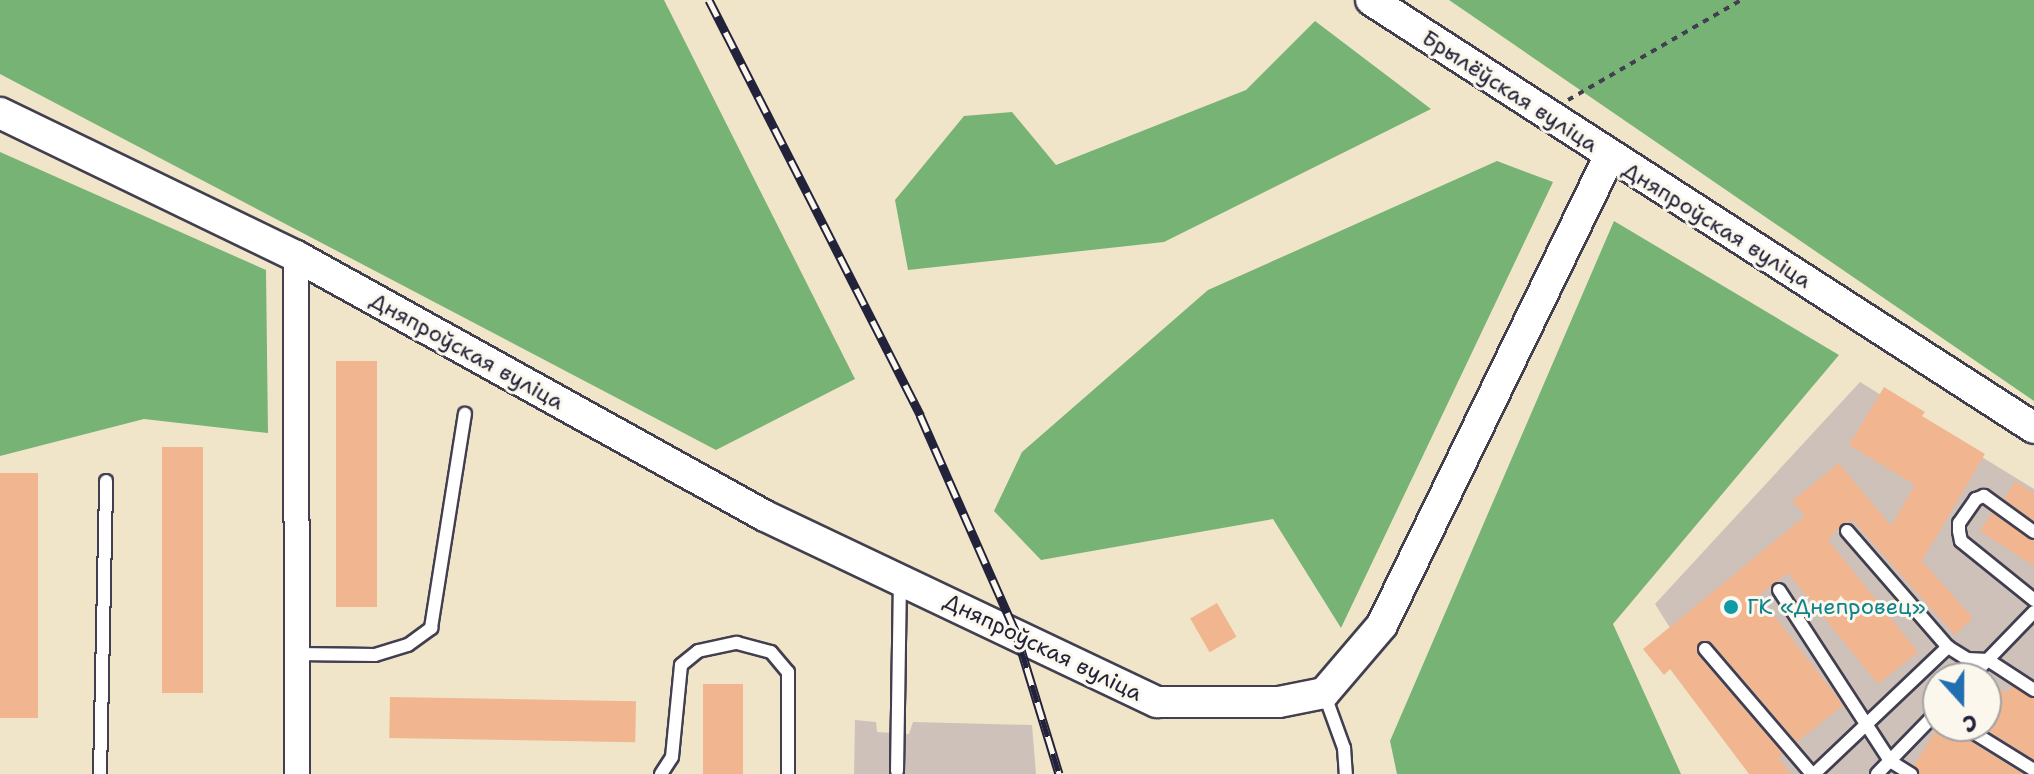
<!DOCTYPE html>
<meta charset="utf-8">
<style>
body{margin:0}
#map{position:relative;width:2034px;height:774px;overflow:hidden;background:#f1e5c9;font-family:"Shantell Sans",sans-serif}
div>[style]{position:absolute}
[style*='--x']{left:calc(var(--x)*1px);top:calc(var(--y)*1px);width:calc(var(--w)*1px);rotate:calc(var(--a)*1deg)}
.industrial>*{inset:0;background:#cec1ba}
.forest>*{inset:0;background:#77b374}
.building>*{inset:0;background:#f1b590;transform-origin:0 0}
.path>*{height:4px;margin-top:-2px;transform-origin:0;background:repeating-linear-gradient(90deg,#413f50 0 6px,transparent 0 12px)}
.roads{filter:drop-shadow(2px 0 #413f50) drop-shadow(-2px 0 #413f50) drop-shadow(0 2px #413f50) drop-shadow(0 -2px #413f50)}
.service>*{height:12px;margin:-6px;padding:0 6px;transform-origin:6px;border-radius:6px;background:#fff}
.minor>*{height:24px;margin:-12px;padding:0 12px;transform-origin:12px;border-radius:12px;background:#fff}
.tertiary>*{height:30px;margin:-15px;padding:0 15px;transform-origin:15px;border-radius:15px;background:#fff}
.rail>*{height:9px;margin-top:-4.5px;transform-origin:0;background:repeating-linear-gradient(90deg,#fbf7ec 0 18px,#22223b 0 36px);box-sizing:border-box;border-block:2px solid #22223b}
.dots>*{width:22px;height:22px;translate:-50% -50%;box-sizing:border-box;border:4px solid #fbf7ec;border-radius:50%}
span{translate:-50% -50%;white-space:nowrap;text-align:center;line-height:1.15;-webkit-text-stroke:6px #fbf7ec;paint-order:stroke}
.street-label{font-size:22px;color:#22223b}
.culture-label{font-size:22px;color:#0d838f}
.left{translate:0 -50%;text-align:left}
.north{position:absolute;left:1922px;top:662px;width:80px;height:80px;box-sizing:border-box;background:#fbf7ec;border:2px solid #a4a2a5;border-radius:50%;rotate:159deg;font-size:22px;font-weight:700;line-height:32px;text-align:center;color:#22223b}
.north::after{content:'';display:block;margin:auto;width:28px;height:36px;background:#1f6fb2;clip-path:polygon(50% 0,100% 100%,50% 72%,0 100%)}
</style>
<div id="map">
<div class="industrial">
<div style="clip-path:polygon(evenodd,1860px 382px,2034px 489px,2034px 774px,1762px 774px,1655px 604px,1860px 382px,1938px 678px,1986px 678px,1986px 726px,1938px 726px,1938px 678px)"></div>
<div style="clip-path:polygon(855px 720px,876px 722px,877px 732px,909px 734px,913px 722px,1032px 725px,1036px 774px,854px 774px)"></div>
</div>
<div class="forest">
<div style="clip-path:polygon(0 0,664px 0,855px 379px,716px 450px,0 74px)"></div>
<div style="clip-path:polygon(1449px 0,2034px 0,2034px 401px)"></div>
<div style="clip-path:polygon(1315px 21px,1431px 109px,1164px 242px,908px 270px,895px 200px,964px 116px,1012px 112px,1056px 165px,1246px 90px)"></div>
<div style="clip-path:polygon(0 152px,266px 270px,268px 433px,144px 419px,0 456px)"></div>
<div style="clip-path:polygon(1497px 161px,1553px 182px,1341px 628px,1273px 519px,1041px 560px,994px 511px,1022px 452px,1208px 290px)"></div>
<div style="clip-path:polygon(1614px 221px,1839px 355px,1613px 624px,1681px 774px,1397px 774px,1390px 741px)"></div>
</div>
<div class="building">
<div style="left:336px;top:361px;width:41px;height:246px"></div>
<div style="clip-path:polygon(1884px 387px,1925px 412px,1922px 416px,1985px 454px,1922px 561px,1973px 618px,1955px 635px,1852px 520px,1842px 524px,1828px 540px,1918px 652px,1878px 684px,1788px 573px,1774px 583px,1759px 596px,1843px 705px,1797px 742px,1712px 643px,1700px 642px,1698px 655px,1783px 754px,1778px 757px,1791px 774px,1749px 774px,1670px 669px,1664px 675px,1643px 649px,1805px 516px,1792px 501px,1839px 463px,1891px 526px,1915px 485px,1849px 445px)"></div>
<div style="left:162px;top:447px;width:41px;height:246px"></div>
<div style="left:0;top:473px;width:38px;height:245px"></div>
<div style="clip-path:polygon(2015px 481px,2034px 493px,2034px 521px,2004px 499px)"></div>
<div style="clip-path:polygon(1992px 513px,2034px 541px,2034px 566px,1980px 531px)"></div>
<div style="left:1217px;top:603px;width:39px;height:31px;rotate:60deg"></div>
<div style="clip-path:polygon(1986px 680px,2007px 693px,2012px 686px,2034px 699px,2034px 759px,1980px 726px,1986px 726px)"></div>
<div style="left:703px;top:684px;width:40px;height:90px"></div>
<div style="left:390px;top:697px;width:246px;height:41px;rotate:1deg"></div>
<div style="clip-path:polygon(1939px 726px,1954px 726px,1958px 734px,2023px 774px,1920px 774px,1914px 765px)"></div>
</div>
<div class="path">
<div style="--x:1568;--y:100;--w:200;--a:-30"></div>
</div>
<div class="roads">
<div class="service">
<div style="--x:1847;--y:531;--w:154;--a:49"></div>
<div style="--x:1948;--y:647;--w:22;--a:32"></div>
<div style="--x:1967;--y:659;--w:21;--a:3"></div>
<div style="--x:1988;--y:660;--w:55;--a:33.1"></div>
<div style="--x:2034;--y:532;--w:62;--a:-144.2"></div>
<div style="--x:1984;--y:496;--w:9;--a:159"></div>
<div style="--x:1976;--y:499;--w:29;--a:125"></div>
<div style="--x:1959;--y:523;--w:8;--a:90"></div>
<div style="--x:1959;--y:531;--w:10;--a:79"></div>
<div style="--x:1961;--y:541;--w:94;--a:38.9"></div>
<div style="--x:1779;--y:590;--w:204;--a:57"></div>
<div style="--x:1890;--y:761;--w:25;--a:32"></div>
<div style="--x:1705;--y:649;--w:165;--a:49.4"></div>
<div style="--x:296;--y:654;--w:79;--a:0.7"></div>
<div style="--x:375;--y:655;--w:34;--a:-17"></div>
<div style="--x:408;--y:645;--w:29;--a:-36"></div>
<div style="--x:431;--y:628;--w:217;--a:-81"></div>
<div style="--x:1970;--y:678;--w:92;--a:-45.9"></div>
<div style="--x:1324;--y:693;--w:59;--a:70"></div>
<div style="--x:1344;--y:748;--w:26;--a:86"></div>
<div style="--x:1963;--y:726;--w:84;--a:31.8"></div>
<div style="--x:897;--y:771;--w:188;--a:-89.1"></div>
<div style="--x:100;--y:774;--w:293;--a:-88.8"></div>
<div style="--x:661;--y:774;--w:20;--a:-57"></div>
<div style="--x:672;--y:757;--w:92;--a:-84.4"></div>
<div style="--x:681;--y:665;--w:22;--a:-39"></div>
<div style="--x:698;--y:651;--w:40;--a:-12"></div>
<div style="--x:737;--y:643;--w:35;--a:15"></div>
<div style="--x:771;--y:652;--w:26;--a:50"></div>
<div style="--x:788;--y:672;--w:102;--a:90"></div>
<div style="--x:1814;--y:774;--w:185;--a:-43.5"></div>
<div style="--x:1877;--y:774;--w:88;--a:-45.9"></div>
</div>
<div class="minor">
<div style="--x:296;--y:256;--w:518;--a:89.89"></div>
</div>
<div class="tertiary">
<div style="--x:1371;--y:0;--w:789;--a:32.84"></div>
<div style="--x:0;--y:113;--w:329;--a:25.8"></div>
<div style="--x:296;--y:256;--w:536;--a:29"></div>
<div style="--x:765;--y:516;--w:434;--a:25.4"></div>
<div style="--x:1157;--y:702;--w:122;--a:0"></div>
<div style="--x:1279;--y:702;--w:46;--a:-11.3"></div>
<div style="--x:1324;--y:693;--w:89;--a:-49.5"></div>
<div style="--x:1382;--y:625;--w:520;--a:-64.12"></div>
</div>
</div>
<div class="rail">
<div style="--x:709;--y:0;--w:466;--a:63"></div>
<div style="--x:920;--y:415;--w:238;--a:66.2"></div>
<div style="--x:1016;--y:633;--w:147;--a:73"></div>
</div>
<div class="dots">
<div style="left:1731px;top:607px;background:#0f9aa8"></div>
</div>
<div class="street-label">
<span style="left:1510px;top:91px;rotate:33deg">Брылёўская вуліца</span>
<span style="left:1717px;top:225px;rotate:32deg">Дняпроўская вуліца</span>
<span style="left:467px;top:351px;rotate:29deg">Дняпроўская вуліца</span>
<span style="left:1043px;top:647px;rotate:26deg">Дняпроўская вуліца</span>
</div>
<div class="culture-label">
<span class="left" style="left:1747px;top:607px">ГК «Днепровец»</span>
</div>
<div class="north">С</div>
</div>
